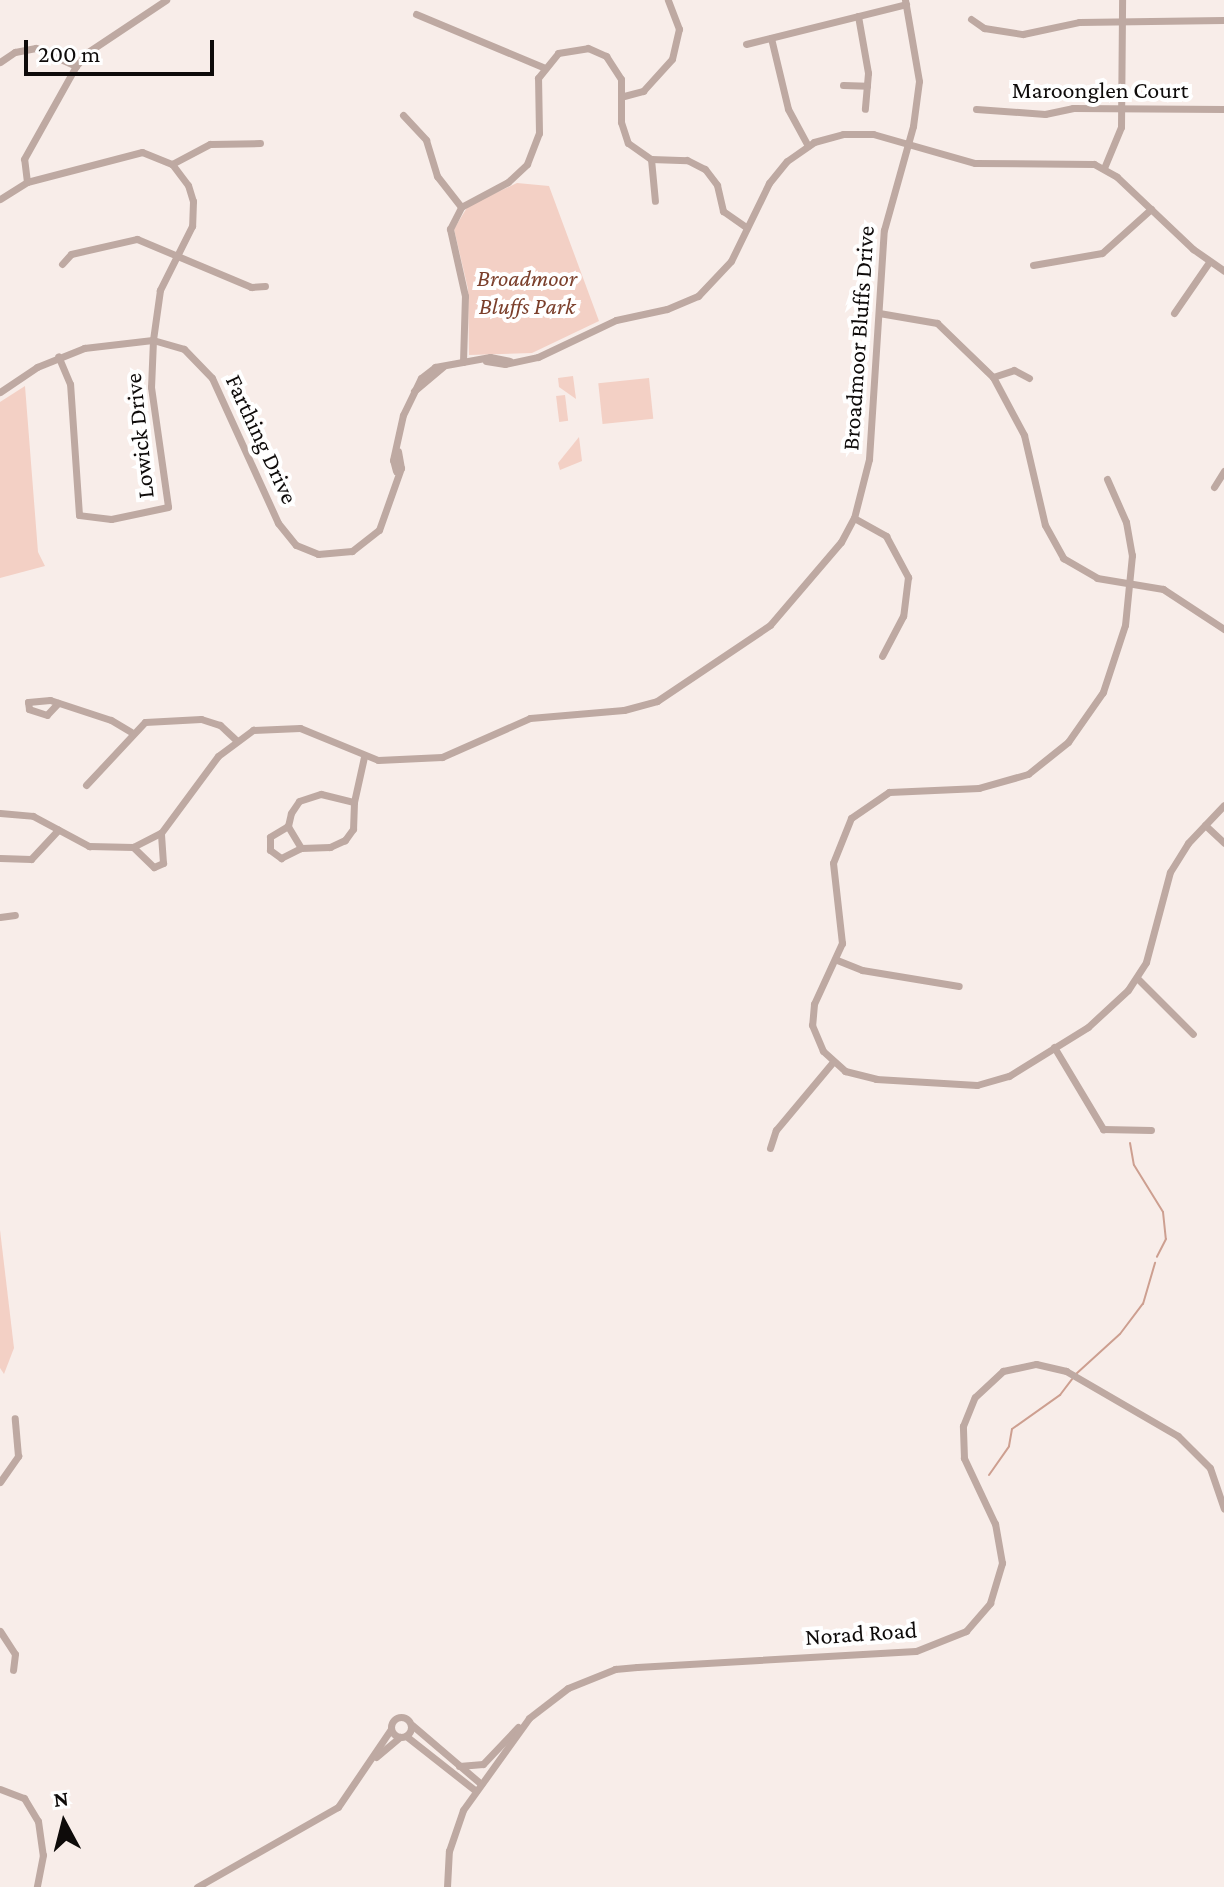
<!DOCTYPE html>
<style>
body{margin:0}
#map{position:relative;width:1224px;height:1887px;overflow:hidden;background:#f8ede9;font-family:"Crimson Pro",serif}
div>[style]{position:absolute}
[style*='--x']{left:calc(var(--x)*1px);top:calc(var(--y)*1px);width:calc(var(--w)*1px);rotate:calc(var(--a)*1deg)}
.green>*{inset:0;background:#f3d0c5;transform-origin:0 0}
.stream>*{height:2px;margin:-1px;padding:0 1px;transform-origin:1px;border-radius:1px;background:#cd9f90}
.minor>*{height:7px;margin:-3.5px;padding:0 3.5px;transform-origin:3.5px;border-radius:3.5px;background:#bea9a2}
.minor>.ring{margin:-3.5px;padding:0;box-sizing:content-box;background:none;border:7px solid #bea9a2;border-radius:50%}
span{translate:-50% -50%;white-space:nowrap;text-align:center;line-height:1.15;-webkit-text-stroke:8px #fff;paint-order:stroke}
.street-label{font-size:24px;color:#0e0b0a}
.park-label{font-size:24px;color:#7b3f2b;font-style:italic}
.north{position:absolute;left:24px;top:1783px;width:80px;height:80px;-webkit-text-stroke:6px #fff;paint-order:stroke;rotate:353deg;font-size:22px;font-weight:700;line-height:32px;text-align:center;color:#0e0b0a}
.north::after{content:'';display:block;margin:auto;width:28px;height:36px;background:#0e0b0a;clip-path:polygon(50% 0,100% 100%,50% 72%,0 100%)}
.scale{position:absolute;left:24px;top:40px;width:190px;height:36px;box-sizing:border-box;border:4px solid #0e0b0a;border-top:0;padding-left:10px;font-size:24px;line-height:28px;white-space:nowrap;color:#0e0b0a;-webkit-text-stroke:6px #fff;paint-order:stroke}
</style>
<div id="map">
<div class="green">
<div style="clip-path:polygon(517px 183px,549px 186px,599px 321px,532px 353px,469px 355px,468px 289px,454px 229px,468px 206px)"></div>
<div style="clip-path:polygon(573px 376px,576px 399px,559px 387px,558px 378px)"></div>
<div style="left:649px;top:378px;width:41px;height:51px;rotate:84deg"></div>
<div style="clip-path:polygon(25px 386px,38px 552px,45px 566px,0 578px,0 402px)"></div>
<div style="left:565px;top:395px;width:26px;height:9px;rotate:83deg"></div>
<div style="clip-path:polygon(579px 437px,582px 461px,560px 470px,558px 463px)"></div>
<div style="clip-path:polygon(0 1230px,14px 1348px,4px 1374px,0 1368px)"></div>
</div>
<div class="stream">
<div style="--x:1130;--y:1143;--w:22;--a:80"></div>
<div style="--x:1134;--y:1165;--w:55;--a:58.3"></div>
<div style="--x:1163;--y:1212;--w:27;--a:84"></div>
<div style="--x:1166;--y:1239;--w:20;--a:117"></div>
<div style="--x:1076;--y:1374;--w:59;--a:-42.3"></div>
<div style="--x:1120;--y:1334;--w:38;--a:-53"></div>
<div style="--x:1143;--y:1304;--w:43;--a:-73.7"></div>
<div style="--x:989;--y:1475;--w:35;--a:-55"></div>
<div style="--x:1009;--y:1446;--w:17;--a:-80"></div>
<div style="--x:1012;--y:1429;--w:59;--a:-35.3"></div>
<div style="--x:1060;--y:1395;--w:20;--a:-53"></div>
</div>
<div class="minor">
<div style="--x:416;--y:14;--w:138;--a:22.7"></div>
<div style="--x:858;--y:16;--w:58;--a:80"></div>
<div style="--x:868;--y:73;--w:36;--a:95"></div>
<div style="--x:971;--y:19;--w:16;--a:35"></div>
<div style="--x:984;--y:28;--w:39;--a:9"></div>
<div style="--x:1023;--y:34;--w:57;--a:-12.1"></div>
<div style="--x:1079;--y:22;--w:145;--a:-0.8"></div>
<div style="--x:771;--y:38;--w:73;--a:76.5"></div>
<div style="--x:788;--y:109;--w:42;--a:61.6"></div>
<div style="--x:746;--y:44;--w:165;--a:-14"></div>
<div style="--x:0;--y:62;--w:18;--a:-34"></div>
<div style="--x:15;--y:52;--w:21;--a:-11"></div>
<div style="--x:36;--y:48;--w:44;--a:24.2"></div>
<div style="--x:843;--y:85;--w:24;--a:2"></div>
<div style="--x:624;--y:96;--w:20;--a:-15"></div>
<div style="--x:643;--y:91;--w:43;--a:-47.8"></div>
<div style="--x:672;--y:59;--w:31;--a:-77"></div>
<div style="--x:679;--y:29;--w:31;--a:-111"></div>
<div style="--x:976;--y:109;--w:69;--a:4.1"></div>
<div style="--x:1045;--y:114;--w:29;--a:-12"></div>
<div style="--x:1073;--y:108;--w:151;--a:0.4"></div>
<div style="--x:403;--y:115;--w:34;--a:47"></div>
<div style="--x:426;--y:140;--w:38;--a:73"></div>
<div style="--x:437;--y:176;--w:39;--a:52"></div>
<div style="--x:651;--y:159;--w:42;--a:84.6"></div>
<div style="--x:172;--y:164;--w:43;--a:-27.8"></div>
<div style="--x:210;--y:144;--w:50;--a:-1.1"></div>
<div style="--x:1104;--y:168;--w:44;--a:-67.5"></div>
<div style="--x:1121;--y:127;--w:127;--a:-89.5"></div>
<div style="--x:27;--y:182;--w:23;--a:-97"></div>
<div style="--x:24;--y:159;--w:107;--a:-60.8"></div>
<div style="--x:76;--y:66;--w:18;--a:-49"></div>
<div style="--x:88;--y:52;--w:94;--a:-33.7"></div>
<div style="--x:0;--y:199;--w:32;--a:-32"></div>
<div style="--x:27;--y:182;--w:119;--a:-14.6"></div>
<div style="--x:142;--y:152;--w:32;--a:22"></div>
<div style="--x:172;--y:164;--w:26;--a:53"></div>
<div style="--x:188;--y:185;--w:17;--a:73"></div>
<div style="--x:193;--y:201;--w:25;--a:92"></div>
<div style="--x:192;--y:226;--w:72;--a:116.6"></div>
<div style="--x:160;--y:290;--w:50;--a:98"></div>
<div style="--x:153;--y:340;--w:47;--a:92.4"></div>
<div style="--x:151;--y:387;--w:121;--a:81.9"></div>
<div style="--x:168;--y:507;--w:58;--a:168.1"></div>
<div style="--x:111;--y:519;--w:32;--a:-173"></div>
<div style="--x:79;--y:515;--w:131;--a:-93.9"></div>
<div style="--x:70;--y:384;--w:30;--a:-113"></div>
<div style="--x:62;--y:264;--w:13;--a:-48"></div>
<div style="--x:71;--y:254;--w:68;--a:-12.8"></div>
<div style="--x:137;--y:239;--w:124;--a:22.8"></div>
<div style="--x:251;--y:287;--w:14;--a:-4"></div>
<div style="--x:1033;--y:265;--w:70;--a:-9.9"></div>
<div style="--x:1102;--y:253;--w:66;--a:-41.9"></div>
<div style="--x:879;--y:313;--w:59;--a:9.8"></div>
<div style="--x:937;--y:323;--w:78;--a:44"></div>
<div style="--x:993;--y:377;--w:66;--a:61.9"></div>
<div style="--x:1024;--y:435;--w:92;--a:76.9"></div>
<div style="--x:1045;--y:525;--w:38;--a:61"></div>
<div style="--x:1063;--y:558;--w:39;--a:30"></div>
<div style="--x:1097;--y:578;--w:67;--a:9.5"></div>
<div style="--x:1163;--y:589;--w:73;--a:33.3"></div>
<div style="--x:1174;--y:313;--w:62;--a:-55.5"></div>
<div style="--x:486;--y:361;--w:19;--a:9"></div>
<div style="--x:505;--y:364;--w:34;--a:-12"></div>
<div style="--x:538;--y:357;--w:86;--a:-25.4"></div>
<div style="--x:616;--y:320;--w:52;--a:-12.2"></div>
<div style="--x:667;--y:309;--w:34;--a:-23"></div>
<div style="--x:698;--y:296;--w:48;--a:-46.7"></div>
<div style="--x:731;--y:261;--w:87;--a:-64"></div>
<div style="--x:769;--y:183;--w:28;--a:-51"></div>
<div style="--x:787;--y:161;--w:33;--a:-35"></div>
<div style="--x:814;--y:142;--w:30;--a:-15"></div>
<div style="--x:843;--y:134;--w:30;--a:0"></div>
<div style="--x:873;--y:134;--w:106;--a:15.9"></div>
<div style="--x:975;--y:163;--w:119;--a:0.5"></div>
<div style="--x:1094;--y:164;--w:26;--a:29"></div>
<div style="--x:1117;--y:177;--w:105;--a:43.5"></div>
<div style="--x:1193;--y:249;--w:38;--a:35"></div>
<div style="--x:463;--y:362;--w:66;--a:-88.3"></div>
<div style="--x:465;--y:296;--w:69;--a:-102.6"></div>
<div style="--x:450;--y:229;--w:25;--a:-63"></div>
<div style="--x:461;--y:207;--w:53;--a:-28"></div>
<div style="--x:508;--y:182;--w:26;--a:-43"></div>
<div style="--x:527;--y:164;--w:33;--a:-69"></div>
<div style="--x:539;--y:133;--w:55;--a:-91"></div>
<div style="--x:538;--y:78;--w:32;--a:-51"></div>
<div style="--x:558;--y:53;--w:30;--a:-9"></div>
<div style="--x:588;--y:48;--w:20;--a:24"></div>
<div style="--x:606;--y:56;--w:27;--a:57"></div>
<div style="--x:621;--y:79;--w:43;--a:90"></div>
<div style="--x:621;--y:122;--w:22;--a:72"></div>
<div style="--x:628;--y:143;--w:28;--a:35"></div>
<div style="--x:651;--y:159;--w:36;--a:2"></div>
<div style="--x:687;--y:160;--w:20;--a:27"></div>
<div style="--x:705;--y:169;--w:20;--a:53"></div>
<div style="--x:717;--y:185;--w:27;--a:77"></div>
<div style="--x:723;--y:211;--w:29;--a:35"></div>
<div style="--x:993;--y:377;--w:22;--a:-18"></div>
<div style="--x:1014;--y:370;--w:17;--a:28"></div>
<div style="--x:414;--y:391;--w:38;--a:-40"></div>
<div style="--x:0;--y:392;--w:45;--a:-34"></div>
<div style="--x:37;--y:367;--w:51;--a:-22"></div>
<div style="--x:84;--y:348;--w:69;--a:-6.6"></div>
<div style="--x:153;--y:340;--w:32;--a:16"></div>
<div style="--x:184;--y:349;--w:40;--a:46"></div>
<div style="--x:212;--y:378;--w:159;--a:65.5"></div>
<div style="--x:278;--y:523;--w:28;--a:51"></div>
<div style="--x:296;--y:545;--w:24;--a:22"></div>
<div style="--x:318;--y:554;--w:34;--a:-5"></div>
<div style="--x:352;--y:551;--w:34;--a:-38"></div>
<div style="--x:379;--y:530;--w:66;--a:-70.5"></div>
<div style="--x:401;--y:468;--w:17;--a:-100"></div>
<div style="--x:396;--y:471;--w:11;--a:-105"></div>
<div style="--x:393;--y:460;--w:46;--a:-77.5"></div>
<div style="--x:403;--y:415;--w:41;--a:-64.1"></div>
<div style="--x:421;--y:378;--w:18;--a:-38"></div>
<div style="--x:435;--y:367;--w:56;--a:-10.3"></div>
<div style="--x:490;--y:357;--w:20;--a:11"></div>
<div style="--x:1107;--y:479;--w:47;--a:66.2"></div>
<div style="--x:1126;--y:522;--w:34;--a:80"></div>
<div style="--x:1132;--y:555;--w:70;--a:95.7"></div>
<div style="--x:1125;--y:625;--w:71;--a:108.2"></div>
<div style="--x:1103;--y:692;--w:61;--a:125"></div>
<div style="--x:1068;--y:742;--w:51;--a:141.3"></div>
<div style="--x:1028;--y:774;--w:51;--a:164.1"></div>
<div style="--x:979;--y:788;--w:90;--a:177.5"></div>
<div style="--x:889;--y:792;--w:46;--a:145.6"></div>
<div style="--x:851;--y:818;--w:48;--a:111.8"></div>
<div style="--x:833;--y:863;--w:81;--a:83.6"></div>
<div style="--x:842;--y:943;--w:67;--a:114.7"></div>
<div style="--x:814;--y:1004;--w:21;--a:95"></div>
<div style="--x:812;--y:1025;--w:28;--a:67"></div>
<div style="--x:823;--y:1051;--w:30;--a:42"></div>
<div style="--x:845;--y:1071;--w:32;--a:14"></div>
<div style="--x:876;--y:1079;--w:101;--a:3.4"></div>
<div style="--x:977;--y:1085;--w:33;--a:-16"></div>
<div style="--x:1009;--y:1076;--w:93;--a:-31.8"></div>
<div style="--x:1088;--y:1027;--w:54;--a:-42.8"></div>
<div style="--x:1128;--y:990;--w:33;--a:-57"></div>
<div style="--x:1146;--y:962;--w:93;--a:-75.1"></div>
<div style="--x:1170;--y:872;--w:34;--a:-58"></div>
<div style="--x:1188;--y:843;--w:52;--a:-46.5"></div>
<div style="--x:1214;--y:487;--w:19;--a:-58"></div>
<div style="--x:854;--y:518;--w:37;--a:29"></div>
<div style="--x:886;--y:536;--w:47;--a:61.8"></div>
<div style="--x:908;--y:577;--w:39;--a:97"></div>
<div style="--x:903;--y:616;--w:45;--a:117.7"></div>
<div style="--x:58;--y:703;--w:16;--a:133"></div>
<div style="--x:47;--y:715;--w:19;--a:-162"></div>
<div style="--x:29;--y:709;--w:7;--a:-98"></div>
<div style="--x:28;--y:702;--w:22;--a:-5"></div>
<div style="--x:50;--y:700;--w:64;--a:18.2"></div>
<div style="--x:111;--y:720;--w:23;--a:31"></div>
<div style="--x:86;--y:785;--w:86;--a:-46.9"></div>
<div style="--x:145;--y:722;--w:56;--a:-3.1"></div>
<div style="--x:201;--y:719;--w:20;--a:18"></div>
<div style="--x:220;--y:725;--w:21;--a:43"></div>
<div style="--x:321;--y:794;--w:34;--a:14"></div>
<div style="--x:354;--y:802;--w:27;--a:92"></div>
<div style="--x:353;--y:829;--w:14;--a:126"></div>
<div style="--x:345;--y:840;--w:17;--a:155"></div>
<div style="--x:330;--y:847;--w:29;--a:178"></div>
<div style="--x:301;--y:848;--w:26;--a:-121"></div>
<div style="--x:288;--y:826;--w:13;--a:-77"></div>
<div style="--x:291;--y:813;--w:14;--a:-56"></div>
<div style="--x:299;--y:801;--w:23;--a:-18"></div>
<div style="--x:354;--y:802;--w:46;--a:-77.5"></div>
<div style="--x:0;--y:813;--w:33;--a:5"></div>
<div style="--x:33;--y:816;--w:64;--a:28.2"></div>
<div style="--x:89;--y:846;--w:44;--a:1.3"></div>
<div style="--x:133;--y:847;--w:31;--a:-27"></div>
<div style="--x:161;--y:833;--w:96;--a:-53.5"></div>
<div style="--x:218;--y:756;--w:44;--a:-36.6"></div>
<div style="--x:253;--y:730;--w:47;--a:-2.4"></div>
<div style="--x:300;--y:728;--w:84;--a:22.3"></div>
<div style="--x:378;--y:760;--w:64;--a:-2.7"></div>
<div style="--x:442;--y:757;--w:96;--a:-23.9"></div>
<div style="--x:530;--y:718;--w:94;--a:-4.9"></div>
<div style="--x:624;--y:710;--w:34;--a:-15"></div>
<div style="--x:657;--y:701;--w:136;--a:-33.9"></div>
<div style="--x:770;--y:625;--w:109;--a:-49.5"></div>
<div style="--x:841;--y:542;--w:27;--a:-62"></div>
<div style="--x:854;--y:518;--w:61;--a:-75.7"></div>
<div style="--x:869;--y:459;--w:229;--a:-86.3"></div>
<div style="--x:884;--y:230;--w:108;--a:-74.4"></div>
<div style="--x:913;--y:126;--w:45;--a:-82.4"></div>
<div style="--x:919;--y:81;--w:82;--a:-99.8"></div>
<div style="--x:1205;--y:825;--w:26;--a:43"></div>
<div style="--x:288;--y:826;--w:21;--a:149"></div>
<div style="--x:270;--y:837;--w:13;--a:90"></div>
<div style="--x:270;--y:850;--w:14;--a:36"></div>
<div style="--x:281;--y:858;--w:22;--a:-27"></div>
<div style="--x:133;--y:847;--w:29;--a:44"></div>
<div style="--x:154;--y:867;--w:10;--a:-24"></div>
<div style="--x:163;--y:863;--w:30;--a:-94"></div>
<div style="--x:0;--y:858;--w:31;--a:2"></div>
<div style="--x:31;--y:859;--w:40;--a:-47"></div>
<div style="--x:0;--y:917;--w:15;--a:-8"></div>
<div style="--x:837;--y:960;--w:27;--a:22"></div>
<div style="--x:862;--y:970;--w:98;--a:9.4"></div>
<div style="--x:1137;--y:978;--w:79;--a:45"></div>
<div style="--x:1054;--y:1047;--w:96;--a:59.1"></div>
<div style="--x:1103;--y:1129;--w:48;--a:1.2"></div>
<div style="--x:770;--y:1148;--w:19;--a:-72"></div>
<div style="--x:776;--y:1130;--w:87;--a:-50.1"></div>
<div style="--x:0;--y:1482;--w:32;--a:-55"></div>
<div style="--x:18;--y:1456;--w:38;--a:-95"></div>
<div style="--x:0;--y:1631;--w:27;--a:57"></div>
<div style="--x:15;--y:1654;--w:16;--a:97"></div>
<div class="ring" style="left:391px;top:1717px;width:13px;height:13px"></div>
<div style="--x:412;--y:1725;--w:91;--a:40.5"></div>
<div style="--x:406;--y:1736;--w:89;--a:38.2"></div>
<div style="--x:376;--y:1757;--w:31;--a:-40"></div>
<div style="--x:459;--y:1766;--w:24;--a:-5"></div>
<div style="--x:483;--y:1764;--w:51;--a:-46.6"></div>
<div style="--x:0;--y:1789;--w:26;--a:21"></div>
<div style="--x:24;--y:1798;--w:27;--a:59"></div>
<div style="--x:38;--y:1821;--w:34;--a:82"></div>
<div style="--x:43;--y:1855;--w:33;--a:101"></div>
<div style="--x:197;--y:1887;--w:162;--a:-29.6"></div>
<div style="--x:338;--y:1807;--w:94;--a:-55.8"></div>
<div style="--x:447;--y:1887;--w:36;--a:-87"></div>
<div style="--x:449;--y:1851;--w:43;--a:-71.1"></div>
<div style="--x:463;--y:1810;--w:113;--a:-54.3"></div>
<div style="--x:529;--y:1718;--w:49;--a:-37.6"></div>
<div style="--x:568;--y:1688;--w:51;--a:-22"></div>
<div style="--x:615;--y:1669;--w:22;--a:-5"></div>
<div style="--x:637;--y:1667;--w:279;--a:-3.3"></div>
<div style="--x:916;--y:1651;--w:54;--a:-21.8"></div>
<div style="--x:966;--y:1631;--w:37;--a:-49"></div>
<div style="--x:990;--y:1603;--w:42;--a:-73.3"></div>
<div style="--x:1002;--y:1563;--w:40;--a:-100"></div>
<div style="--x:995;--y:1524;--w:73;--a:-115.2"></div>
<div style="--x:964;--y:1458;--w:32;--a:-92"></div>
<div style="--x:963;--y:1426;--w:31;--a:-68"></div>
<div style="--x:975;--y:1397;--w:38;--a:-43"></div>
<div style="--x:1003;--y:1371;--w:34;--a:-12"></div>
<div style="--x:1036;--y:1364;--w:31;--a:13"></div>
<div style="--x:1066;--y:1371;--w:129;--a:30.1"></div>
<div style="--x:1178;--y:1436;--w:45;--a:45"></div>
<div style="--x:1210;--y:1468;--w:43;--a:71.1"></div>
</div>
<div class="street-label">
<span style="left:1100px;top:90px">Maroonglen Court</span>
<span style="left:858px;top:338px;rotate:-86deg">Broadmoor Bluffs Drive</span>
<span style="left:139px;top:436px;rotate:-96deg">Lowick Drive</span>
<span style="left:262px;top:439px;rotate:65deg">Farthing Drive</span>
<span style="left:861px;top:1633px;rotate:-4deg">Norad Road</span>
</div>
<div class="park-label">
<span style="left:527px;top:292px">Broadmoor<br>Bluffs Park</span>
</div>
<div class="north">N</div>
<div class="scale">200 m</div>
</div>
